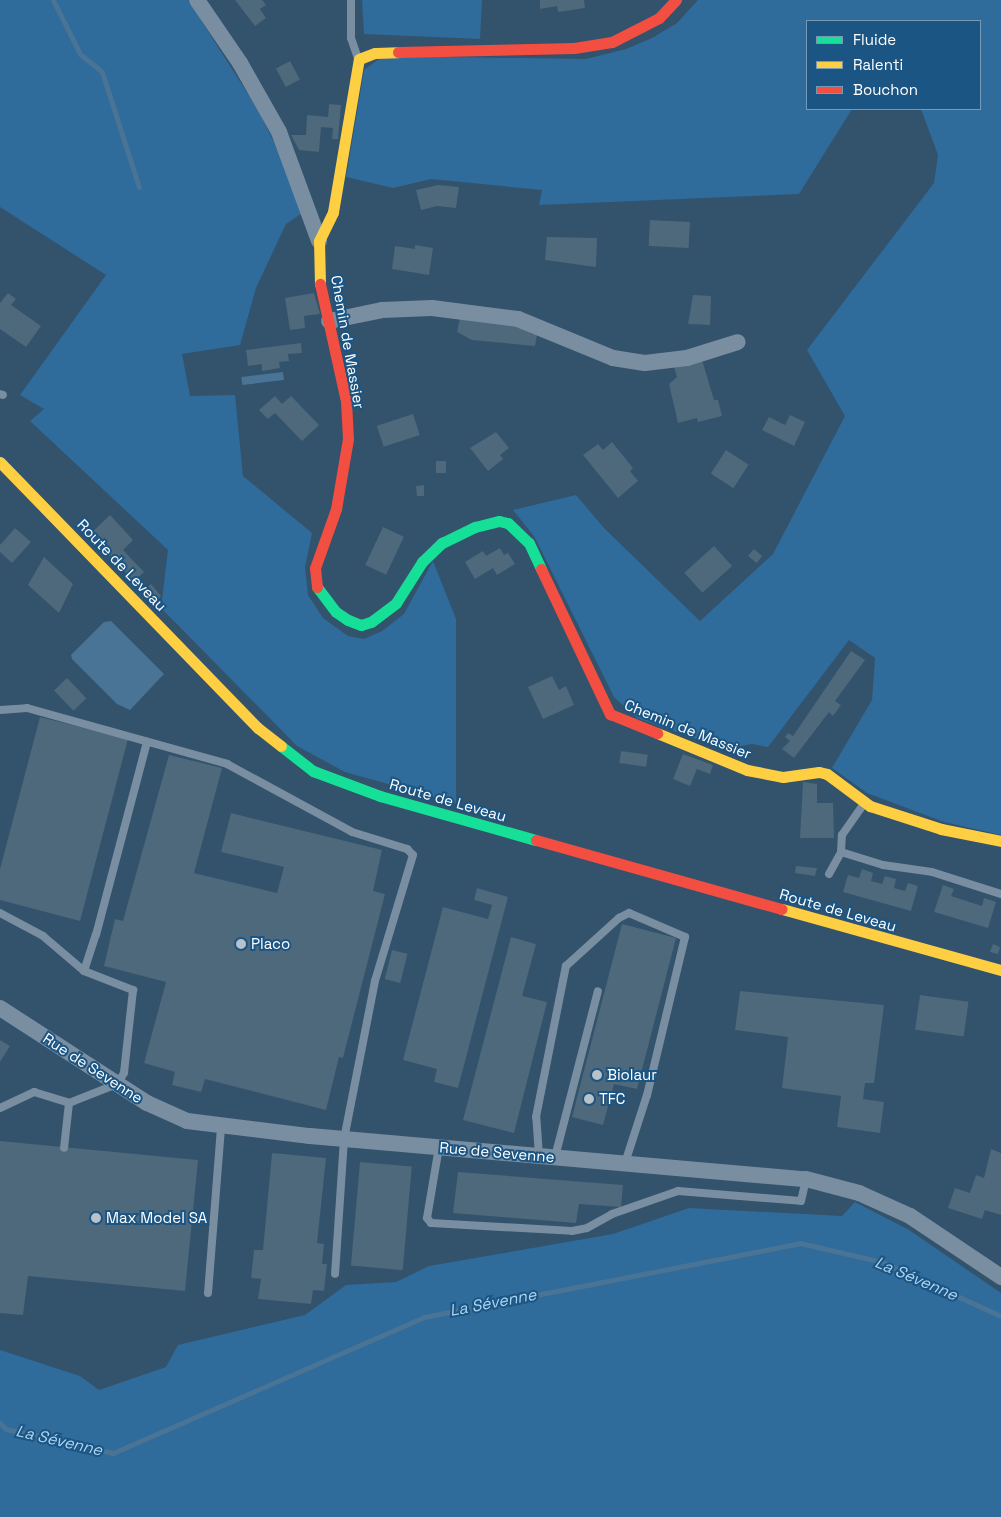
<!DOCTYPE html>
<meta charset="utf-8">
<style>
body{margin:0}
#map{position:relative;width:1001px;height:1517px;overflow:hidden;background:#33526b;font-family:"Space Grotesk",sans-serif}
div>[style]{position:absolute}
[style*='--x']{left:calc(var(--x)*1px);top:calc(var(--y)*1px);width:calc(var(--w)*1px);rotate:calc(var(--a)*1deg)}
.green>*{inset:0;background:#2f6b9b}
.water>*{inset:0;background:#4a7495;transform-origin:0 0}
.stream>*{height:5px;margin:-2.5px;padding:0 2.5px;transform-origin:2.5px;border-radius:2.5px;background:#4a7495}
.building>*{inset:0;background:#4e687c;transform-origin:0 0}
.lane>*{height:8px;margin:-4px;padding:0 4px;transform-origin:4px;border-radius:4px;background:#798ea1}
.street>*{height:16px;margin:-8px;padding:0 8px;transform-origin:8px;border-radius:8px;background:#798ea1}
.fast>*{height:11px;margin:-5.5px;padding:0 5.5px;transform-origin:5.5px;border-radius:5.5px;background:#16e098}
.slow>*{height:11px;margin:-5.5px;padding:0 5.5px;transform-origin:5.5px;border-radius:5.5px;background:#ffcf43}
.jam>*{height:11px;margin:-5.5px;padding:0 5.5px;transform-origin:5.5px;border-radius:5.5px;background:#f24e42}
.dots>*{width:14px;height:14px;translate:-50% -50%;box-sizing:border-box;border:2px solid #1b5583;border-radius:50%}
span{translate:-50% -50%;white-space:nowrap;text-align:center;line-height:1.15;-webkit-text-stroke:4px #1b5583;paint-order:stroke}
.street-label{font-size:15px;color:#fff}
.poi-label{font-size:15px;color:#fff}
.left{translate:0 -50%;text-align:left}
.water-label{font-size:16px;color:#abd4f2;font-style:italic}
.legend{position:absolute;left:806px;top:20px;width:175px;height:90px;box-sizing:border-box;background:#1b5583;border:1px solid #7699b5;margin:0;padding:6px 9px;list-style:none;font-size:15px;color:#fff}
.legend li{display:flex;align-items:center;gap:10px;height:25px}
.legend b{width:25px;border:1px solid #7699b5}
</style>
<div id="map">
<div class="green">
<div style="clip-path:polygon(0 0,188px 0,257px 108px,287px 168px,304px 212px,286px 224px,256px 288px,240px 345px,182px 354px,190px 396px,235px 395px,243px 476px,312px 533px,305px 567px,308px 595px,323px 618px,348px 636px,364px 639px,382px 631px,404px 614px,433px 561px,456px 619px,456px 803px,345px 772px,297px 746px,161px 608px,168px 550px,30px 421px,44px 409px,20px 395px,106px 275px,0 207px)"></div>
<div style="clip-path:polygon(362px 0,482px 0,480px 39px,364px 34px)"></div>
<div style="clip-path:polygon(698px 0,1001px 0,1001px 835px,944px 822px,867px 793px,832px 768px,872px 700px,875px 658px,849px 640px,768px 747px,752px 744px,725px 749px,637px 718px,614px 697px,534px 536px,513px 510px,576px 495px,604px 528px,700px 621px,773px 554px,845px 416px,807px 350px,934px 183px,938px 155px,921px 109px,980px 109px,980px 21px,807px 21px,807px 109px,852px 109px,799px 194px,539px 205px,542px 190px,431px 179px,393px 188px,346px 177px,364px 70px,383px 56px,586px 59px,626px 49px,652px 38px,677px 23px)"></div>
<div style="clip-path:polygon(855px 1202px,909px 1230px,1001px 1293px,1001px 1517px,0 1517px,0 1350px,80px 1376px,99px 1390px,166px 1367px,178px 1345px,305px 1315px,346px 1285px,396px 1282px,429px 1266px,613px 1234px,689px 1208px,842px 1216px)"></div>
</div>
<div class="water">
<div style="left:283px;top:372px;width:8px;height:42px;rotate:83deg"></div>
<div style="clip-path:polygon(111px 621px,164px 674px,130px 710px,117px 704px,72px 659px,71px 655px,104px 622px)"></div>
</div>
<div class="stream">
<div style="--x:53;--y:0;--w:60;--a:63.4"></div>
<div style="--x:80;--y:54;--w:28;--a:39"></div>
<div style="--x:102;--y:72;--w:121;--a:72.2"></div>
<div style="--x:0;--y:1423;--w:8;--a:45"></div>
<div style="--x:6;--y:1429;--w:110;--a:12.6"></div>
<div style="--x:113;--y:1453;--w:339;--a:-23.6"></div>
<div style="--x:424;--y:1317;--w:383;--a:-11.1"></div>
<div style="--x:800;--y:1243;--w:84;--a:13"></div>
<div style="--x:882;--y:1262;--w:131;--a:24.4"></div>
</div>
<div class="building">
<div style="clip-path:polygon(235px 0,262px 0,266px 5px,260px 9px,266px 18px,255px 26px)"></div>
<div style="clip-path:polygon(540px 0,584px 0,585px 8px,558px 12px,557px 6px,540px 9px)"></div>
<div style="left:290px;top:61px;width:21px;height:16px;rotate:62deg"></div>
<div style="clip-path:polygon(329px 104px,341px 105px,338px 139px,332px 139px,333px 128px,321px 127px,319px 152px,299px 150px,291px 135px,306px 135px,307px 115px,328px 117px)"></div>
<div style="clip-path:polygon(438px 185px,459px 187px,456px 208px,437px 206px,421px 210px,416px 190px)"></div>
<div style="left:650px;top:220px;width:40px;height:26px;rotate:3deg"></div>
<div style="clip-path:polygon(547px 237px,597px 238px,596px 267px,545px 260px)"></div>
<div style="clip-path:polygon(415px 245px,433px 248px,429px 275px,392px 269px,395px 246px,415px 249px)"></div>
<div style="clip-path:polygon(8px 293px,16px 299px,11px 305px,41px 326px,26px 347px,0 329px,0 303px)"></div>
<div style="clip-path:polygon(314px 293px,320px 314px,304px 316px,305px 328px,290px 330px,285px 298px)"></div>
<div style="clip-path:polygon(693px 295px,711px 296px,710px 325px,688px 324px)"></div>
<div style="clip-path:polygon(460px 318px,531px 329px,531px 334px,537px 334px,535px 346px,472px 340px,457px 332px)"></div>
<div style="clip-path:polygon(301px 343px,302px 353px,288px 354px,289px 361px,279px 362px,280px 368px,262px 371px,262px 364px,248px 366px,246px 350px)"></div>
<div style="clip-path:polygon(702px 360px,714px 400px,718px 400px,722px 416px,698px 422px,697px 418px,678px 423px,669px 384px,677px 377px,673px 363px)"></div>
<div style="clip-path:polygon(275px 396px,282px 404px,291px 396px,319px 425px,302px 441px,275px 413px,268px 419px,259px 410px)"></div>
<div style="left:413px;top:414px;width:22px;height:38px;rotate:72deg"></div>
<div style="clip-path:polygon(790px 415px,805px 422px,794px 446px,762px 430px,769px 417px,785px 425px)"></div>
<div style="clip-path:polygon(496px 432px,509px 448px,500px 455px,503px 459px,488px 471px,470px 448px)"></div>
<div style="clip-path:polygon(612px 442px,633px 468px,630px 471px,638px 481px,618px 498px,583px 455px,598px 444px,603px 450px)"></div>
<div style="left:726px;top:450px;width:27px;height:28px;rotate:33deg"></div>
<div style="left:436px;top:461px;width:10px;height:12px"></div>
<div style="clip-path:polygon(424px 485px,424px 496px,417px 496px,416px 486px)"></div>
<div style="clip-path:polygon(110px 515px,133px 540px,123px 550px,144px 572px,134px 581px,89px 535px)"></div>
<div style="left:383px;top:527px;width:23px;height:42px;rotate:25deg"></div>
<div style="clip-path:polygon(15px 528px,31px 542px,12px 563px,0 552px,0 545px)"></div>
<div style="left:714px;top:546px;width:27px;height:40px;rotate:48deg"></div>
<div style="clip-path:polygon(500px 548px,504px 555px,508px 553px,515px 564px,497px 575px,493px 568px,475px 579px,465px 562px,483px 551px,486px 556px)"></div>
<div style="left:754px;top:549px;width:11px;height:9px;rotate:41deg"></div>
<div style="clip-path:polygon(44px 557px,73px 584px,59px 613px,28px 585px)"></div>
<div style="clip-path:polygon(151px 584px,161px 596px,153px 605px,143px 591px)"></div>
<div style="clip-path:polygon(851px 651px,865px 660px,835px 701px,841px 705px,833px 716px,829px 712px,794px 758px,782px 749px,790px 741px,785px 737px,788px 733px,793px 736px)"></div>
<div style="clip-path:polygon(552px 676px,559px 690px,566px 686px,574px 705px,543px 719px,528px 687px)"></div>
<div style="left:67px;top:678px;width:28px;height:18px;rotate:46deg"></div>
<div style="clip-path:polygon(40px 717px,128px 739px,80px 921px,0 900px,0 869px)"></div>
<div style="left:621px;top:751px;width:27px;height:12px;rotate:8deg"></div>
<div style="clip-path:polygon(683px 754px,713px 765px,710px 774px,697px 769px,690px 786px,673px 779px)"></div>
<div style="clip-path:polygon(169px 755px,222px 768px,194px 873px,277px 893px,284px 867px,221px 852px,231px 813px,382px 850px,373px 891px,385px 894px,343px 1058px,339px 1057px,326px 1110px,205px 1079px,201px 1092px,172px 1085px,175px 1072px,144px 1063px,166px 982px,104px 966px,115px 919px,123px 921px)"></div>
<div style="clip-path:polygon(803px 782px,817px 784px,817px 803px,833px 803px,834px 838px,800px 838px)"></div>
<div style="clip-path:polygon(796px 866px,817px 868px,815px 876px,795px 873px)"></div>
<div style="clip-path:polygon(862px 869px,873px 873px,871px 881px,882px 884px,885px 876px,896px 879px,894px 888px,905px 891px,908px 883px,918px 886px,911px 911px,843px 892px,848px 875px,859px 878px)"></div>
<div style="clip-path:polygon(943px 885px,954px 889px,951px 896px,982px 906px,984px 898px,996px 902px,988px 928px,934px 912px)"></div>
<div style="clip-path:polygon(477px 888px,508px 897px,458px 1088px,434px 1082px,437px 1069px,403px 1060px,443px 907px,488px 919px,492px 905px,474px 900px)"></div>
<div style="clip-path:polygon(622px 924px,676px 938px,637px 1089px,614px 1084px,603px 1125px,572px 1117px)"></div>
<div style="clip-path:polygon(511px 937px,536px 944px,522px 996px,547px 1002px,514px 1133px,463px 1120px)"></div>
<div style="clip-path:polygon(993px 944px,1000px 947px,998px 954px,990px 952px)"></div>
<div style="left:392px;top:950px;width:16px;height:30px;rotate:14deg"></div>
<div style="clip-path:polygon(740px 991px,884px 1005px,874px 1083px,865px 1083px,863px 1099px,884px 1102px,880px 1133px,837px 1127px,841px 1096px,782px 1088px,788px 1037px,735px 1030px)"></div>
<div style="left:920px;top:995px;width:49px;height:35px;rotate:8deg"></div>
<div style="clip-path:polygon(0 1040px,10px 1046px,0 1062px)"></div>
<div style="clip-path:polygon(0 1141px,198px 1160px,185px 1291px,28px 1276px,23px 1315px,0 1313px)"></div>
<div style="clip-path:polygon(991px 1149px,1001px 1153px,1001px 1215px,985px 1210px,982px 1219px,948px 1208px,955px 1188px,970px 1193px,976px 1175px,984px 1178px)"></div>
<div style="clip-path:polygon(272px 1153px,326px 1158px,317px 1243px,324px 1244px,322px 1264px,327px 1264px,324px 1291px,313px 1290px,311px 1304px,258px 1299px,261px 1279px,251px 1278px,254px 1250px,263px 1250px)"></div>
<div style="left:360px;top:1162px;width:52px;height:104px;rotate:5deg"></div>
<div style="clip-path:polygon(458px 1172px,623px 1185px,621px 1207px,579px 1204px,576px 1223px,453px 1213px)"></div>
</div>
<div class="lane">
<div style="--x:351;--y:0;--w:38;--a:90"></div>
<div style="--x:351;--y:38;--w:21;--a:71"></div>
<div style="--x:0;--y:394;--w:3;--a:18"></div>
<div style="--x:0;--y:710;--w:27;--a:-4"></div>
<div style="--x:27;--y:708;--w:208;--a:15.6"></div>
<div style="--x:227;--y:764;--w:142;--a:28.5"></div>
<div style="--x:352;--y:832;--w:58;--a:17.2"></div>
<div style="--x:407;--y:849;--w:8;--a:45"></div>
<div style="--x:413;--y:855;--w:132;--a:106.8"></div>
<div style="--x:375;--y:981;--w:161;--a:101.1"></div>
<div style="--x:344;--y:1139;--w:135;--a:93.8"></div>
<div style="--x:841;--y:852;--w:44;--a:17.2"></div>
<div style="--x:883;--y:865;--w:49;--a:8.1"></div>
<div style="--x:932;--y:872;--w:72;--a:17.7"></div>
<div style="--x:829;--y:874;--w:25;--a:-61"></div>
<div style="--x:841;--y:852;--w:17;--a:-87"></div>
<div style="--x:842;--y:835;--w:38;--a:-55"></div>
<div style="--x:0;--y:913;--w:49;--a:28.1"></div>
<div style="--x:43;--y:936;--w:54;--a:40.5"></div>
<div style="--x:84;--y:971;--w:53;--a:21.2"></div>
<div style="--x:133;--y:990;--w:83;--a:96.2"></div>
<div style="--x:124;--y:1073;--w:13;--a:122"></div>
<div style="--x:117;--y:1084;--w:52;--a:158.4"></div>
<div style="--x:69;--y:1103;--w:45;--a:96.3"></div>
<div style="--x:84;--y:971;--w:38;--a:-72"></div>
<div style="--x:96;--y:935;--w:200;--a:-75.2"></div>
<div style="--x:0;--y:1108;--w:38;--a:-25"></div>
<div style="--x:34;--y:1092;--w:37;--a:17"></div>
<div style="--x:439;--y:1147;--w:72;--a:99.6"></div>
<div style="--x:427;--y:1218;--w:6;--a:51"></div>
<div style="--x:431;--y:1223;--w:141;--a:3.2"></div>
<div style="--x:572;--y:1231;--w:15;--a:-11"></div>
<div style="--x:587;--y:1228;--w:29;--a:-29"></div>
<div style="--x:612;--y:1214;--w:70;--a:-19.2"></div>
<div style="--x:678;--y:1191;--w:123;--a:4.6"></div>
<div style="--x:801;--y:1201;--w:23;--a:-77"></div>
<div style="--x:539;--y:1156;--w:39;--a:-94"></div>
<div style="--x:536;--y:1117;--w:154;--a:-78.8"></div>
<div style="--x:566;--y:966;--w:72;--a:-42.2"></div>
<div style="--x:619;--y:918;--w:11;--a:-27"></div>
<div style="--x:629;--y:913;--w:61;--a:23.2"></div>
<div style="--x:685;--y:937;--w:163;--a:103.5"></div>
<div style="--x:647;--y:1095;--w:71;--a:107.9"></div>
<div style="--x:555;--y:1157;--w:171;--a:-75.5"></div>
<div style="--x:208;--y:1293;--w:167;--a:-85.5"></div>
</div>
<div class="street">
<div style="--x:197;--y:0;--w:76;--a:55.7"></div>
<div style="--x:240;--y:63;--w:79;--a:60.5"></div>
<div style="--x:279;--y:132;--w:116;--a:69.8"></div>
<div style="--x:329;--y:321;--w:54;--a:-11.7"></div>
<div style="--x:382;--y:310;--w:50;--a:-2.3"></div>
<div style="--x:432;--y:308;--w:87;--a:7.3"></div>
<div style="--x:518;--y:319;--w:103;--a:22.3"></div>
<div style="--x:613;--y:358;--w:32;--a:9"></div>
<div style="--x:645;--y:363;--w:42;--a:-6.8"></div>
<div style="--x:687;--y:358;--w:53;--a:-17.4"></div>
<div style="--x:0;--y:1008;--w:175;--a:32.9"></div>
<div style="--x:147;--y:1103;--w:44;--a:24.2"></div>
<div style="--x:187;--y:1121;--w:124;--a:7"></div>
<div style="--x:310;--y:1136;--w:498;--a:5"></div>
<div style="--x:806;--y:1179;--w:55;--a:14.8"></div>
<div style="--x:859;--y:1193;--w:56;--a:24.3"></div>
<div style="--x:910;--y:1216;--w:110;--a:33.8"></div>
</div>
<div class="fast">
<div style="--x:317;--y:587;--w:31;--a:53"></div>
<div style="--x:336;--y:612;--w:14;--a:34"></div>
<div style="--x:348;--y:620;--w:14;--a:21"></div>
<div style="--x:361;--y:625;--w:10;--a:-17"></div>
<div style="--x:371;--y:622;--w:31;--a:-37"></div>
<div style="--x:396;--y:603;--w:49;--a:-57.6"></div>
<div style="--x:422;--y:562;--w:28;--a:-44"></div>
<div style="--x:442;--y:543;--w:37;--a:-26"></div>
<div style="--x:475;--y:527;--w:25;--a:-14"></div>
<div style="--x:499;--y:521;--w:9;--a:13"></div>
<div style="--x:508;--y:523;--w:29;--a:44"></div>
<div style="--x:529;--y:543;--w:29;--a:65"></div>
<div style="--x:281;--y:746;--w:41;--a:38"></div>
<div style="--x:313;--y:771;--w:72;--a:20.5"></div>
<div style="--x:380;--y:796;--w:162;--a:15.8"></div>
</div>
<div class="slow">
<div style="--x:320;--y:284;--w:43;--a:-91.3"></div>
<div style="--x:319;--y:241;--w:32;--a:-64"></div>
<div style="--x:333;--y:212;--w:155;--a:-80.4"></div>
<div style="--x:359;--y:59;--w:17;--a:-21"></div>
<div style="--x:375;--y:53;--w:23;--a:-2"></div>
<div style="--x:0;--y:462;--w:371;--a:45.9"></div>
<div style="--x:258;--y:728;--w:29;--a:38"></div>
<div style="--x:657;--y:733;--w:97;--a:22.3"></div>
<div style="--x:747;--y:770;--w:37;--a:11"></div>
<div style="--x:783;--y:777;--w:36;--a:-8"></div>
<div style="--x:819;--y:772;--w:8;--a:14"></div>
<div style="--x:827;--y:774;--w:54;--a:36.7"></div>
<div style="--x:870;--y:806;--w:75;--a:17.9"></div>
<div style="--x:941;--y:829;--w:61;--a:11.3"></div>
<div style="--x:782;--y:909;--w:227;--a:15.6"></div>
</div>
<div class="jam">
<div style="--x:398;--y:52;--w:176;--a:-1.3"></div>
<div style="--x:574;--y:48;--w:38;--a:-9"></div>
<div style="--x:612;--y:42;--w:53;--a:-27.1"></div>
<div style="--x:659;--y:18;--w:25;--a:-47"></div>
<div style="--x:541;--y:569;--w:161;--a:64.6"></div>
<div style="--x:610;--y:714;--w:51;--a:22"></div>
<div style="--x:317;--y:587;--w:19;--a:-96"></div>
<div style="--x:315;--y:568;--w:63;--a:-70.4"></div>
<div style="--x:336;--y:509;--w:71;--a:-80.3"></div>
<div style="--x:348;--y:439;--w:38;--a:-93"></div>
<div style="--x:346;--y:401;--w:120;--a:-102.5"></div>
<div style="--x:536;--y:840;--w:255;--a:15.7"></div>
</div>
<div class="dots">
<div style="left:241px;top:944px;background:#b8c2cb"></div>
<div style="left:597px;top:1075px;background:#b8c2cb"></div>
<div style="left:589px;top:1099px;background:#b8c2cb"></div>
<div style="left:96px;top:1218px;background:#b8c2cb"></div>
</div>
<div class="street-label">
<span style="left:348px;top:342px;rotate:80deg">Chemin de Massier</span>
<span style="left:122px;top:565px;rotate:46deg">Route de Leveau</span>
<span style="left:688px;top:729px;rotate:22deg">Chemin de Massier</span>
<span style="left:448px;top:800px;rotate:16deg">Route de Leveau</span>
<span style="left:838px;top:910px;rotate:16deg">Route de Leveau</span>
<span style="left:93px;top:1068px;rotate:33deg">Rue de Sevenne</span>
<span style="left:497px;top:1152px;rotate:5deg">Rue de Sevenne</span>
</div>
<div class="poi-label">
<span class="left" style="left:251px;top:944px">Placo</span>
<span class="left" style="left:607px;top:1075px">Biolaur</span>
<span class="left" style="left:599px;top:1099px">TFC</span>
<span class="left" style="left:106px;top:1218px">Max Model SA</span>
</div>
<div class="water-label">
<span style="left:916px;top:1279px;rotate:23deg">La Sévenne</span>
<span style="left:493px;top:1303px;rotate:-11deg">La Sévenne</span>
<span style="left:59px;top:1441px;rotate:13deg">La Sévenne</span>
</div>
<ul class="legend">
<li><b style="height:6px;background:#16e098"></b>Fluide</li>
<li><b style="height:6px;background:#ffcf43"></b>Ralenti</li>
<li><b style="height:6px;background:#f24e42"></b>Bouchon</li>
</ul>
</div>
